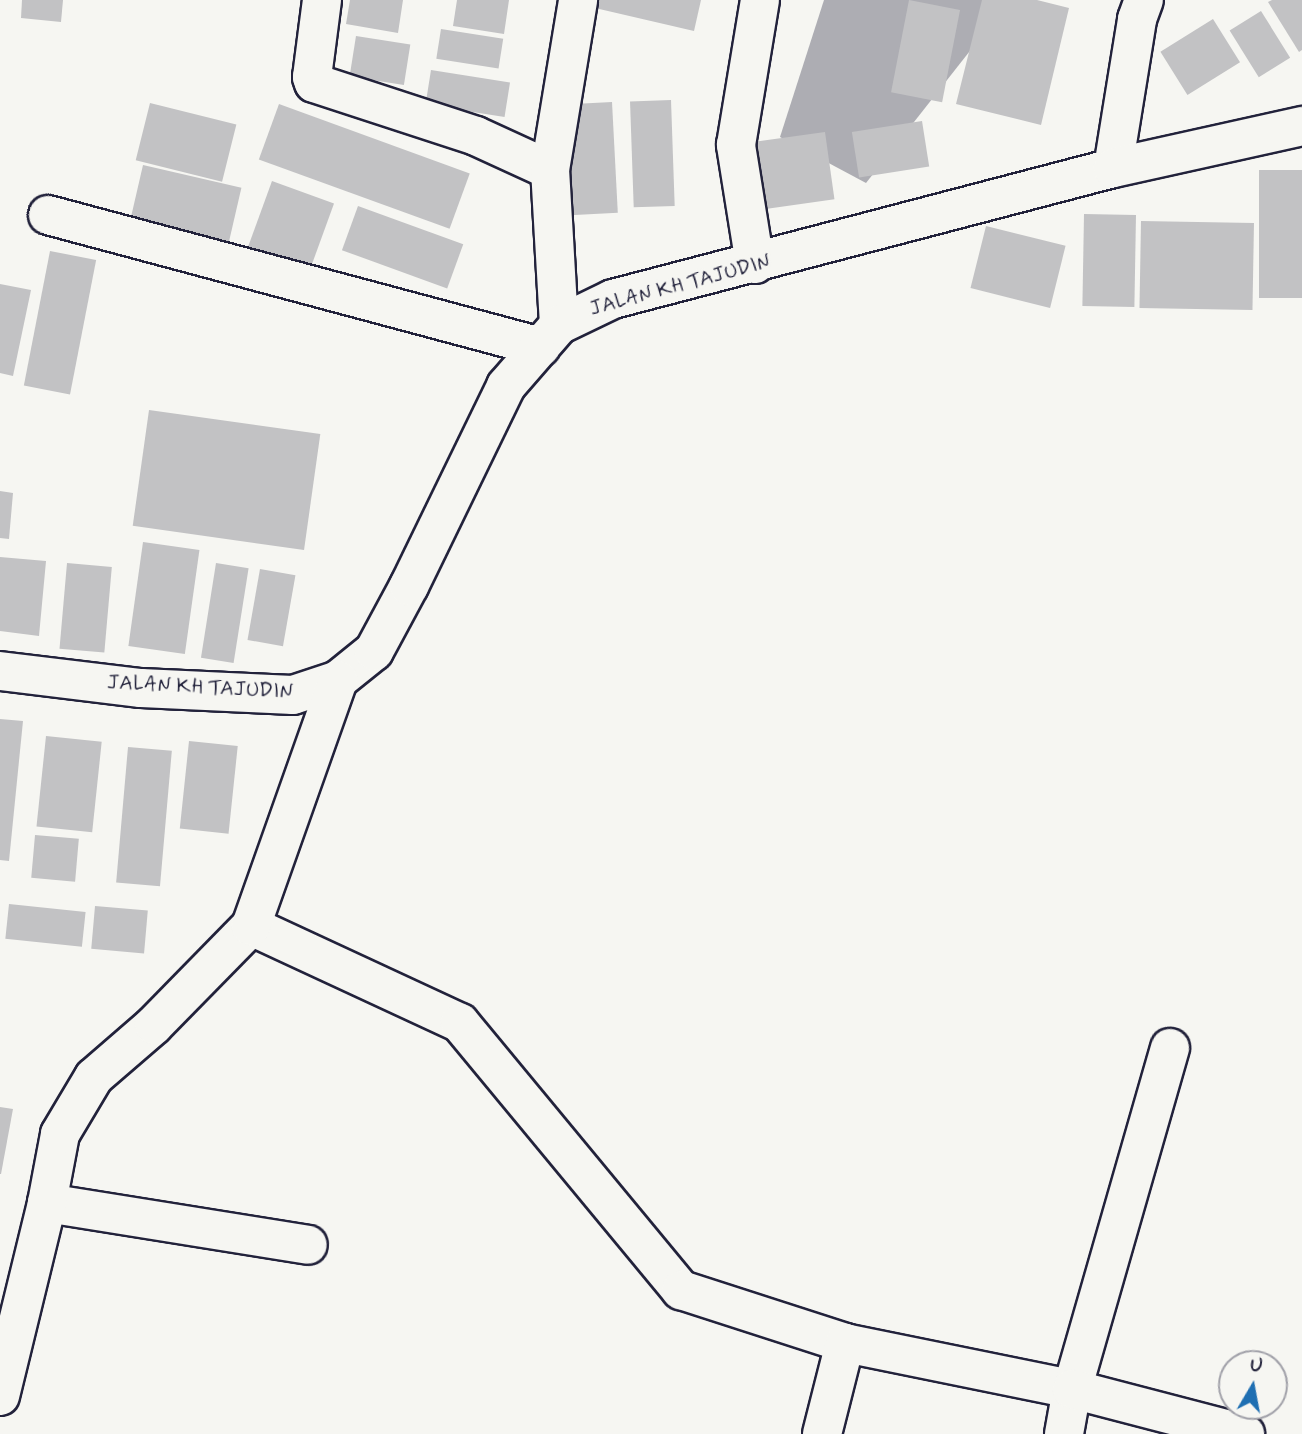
<!DOCTYPE html>
<style>
body{margin:0}
#map{position:relative;width:1302px;height:1434px;overflow:hidden;background:#f6f6f2;font-family:Mynerve,sans-serif}
div>[style]{position:absolute}
[style*='--x']{left:calc(var(--x)*1px);top:calc(var(--y)*1px);width:calc(var(--w)*1px);rotate:calc(var(--a)*1deg)}
.water>*{inset:0;background:#adadb3}
.building>*{inset:0;background:#c2c2c4;transform-origin:0 0}
.roads{filter:drop-shadow(2px 0 #22223b) drop-shadow(-2px 0 #22223b) drop-shadow(0 2px #22223b) drop-shadow(0 -2px #22223b)}
.minor>*{height:38px;margin:-19px;padding:0 19px;transform-origin:19px;border-radius:19px;background:#f6f6f2}
span{translate:-50% -50%;white-space:nowrap;text-align:center;line-height:1.15;-webkit-text-stroke:5px #f6f6f2;paint-order:stroke}
.street-label{font-size:21px;color:#22223b}
.north{position:absolute;left:1218px;top:1350px;width:70px;height:70px;box-sizing:border-box;background:#f6f6f2;border:2px solid #a1a1a9;border-radius:50%;rotate:10deg;font-size:19px;font-weight:700;line-height:28px;text-align:center;color:#22223b}
.north::after{content:'';display:block;margin:auto;width:24px;height:32px;background:#1f6fb2;clip-path:polygon(50% 0,100% 100%,50% 72%,0 100%)}
</style>
<div id="map">
<div class="water">
<div style="clip-path:polygon(824px 0,1010px 0,866px 183px,780px 137px)"></div>
</div>
<div class="building">
<div style="clip-path:polygon(22px 0,63px 0,61px 22px,21px 18px)"></div>
<div style="clip-path:polygon(350px 0,403px 0,398px 33px,346px 24px)"></div>
<div style="clip-path:polygon(457px 0,509px 0,504px 34px,453px 26px)"></div>
<div style="clip-path:polygon(597px 0,701px 0,694px 31px,595px 8px)"></div>
<div style="left:909px;top:0;width:52px;height:94px;rotate:11deg"></div>
<div style="clip-path:polygon(982px 0,1037px 0,1069px 8px,1041px 125px,956px 104px)"></div>
<div style="clip-path:polygon(1272px 0,1302px 0,1302px 50px,1299px 52px,1268px 2px)"></div>
<div style="left:1261px;top:11px;width:55px;height:37px;rotate:58deg"></div>
<div style="left:1213px;top:19px;width:51px;height:62px;rotate:58deg"></div>
<div style="left:441px;top:29px;width:63px;height:30px;rotate:9deg"></div>
<div style="left:356px;top:36px;width:55px;height:41px;rotate:9deg"></div>
<div style="left:431px;top:70px;width:80px;height:35px;rotate:9deg"></div>
<div style="left:671px;top:100px;width:106px;height:41px;rotate:88deg"></div>
<div style="left:612px;top:102px;width:111px;height:48px;rotate:87deg"></div>
<div style="left:150px;top:103px;width:89px;height:59px;rotate:14deg"></div>
<div style="left:279px;top:104px;width:203px;height:59px;rotate:20deg"></div>
<div style="left:922px;top:121px;width:46px;height:71px;rotate:81deg"></div>
<div style="left:825px;top:132px;width:68px;height:76px;rotate:82deg"></div>
<div style="left:143px;top:165px;width:101px;height:70px;rotate:13deg"></div>
<div style="left:1259px;top:170px;width:43px;height:128px"></div>
<div style="left:272px;top:181px;width:66px;height:79px;rotate:20deg"></div>
<div style="left:358px;top:206px;width:112px;height:47px;rotate:20deg"></div>
<div style="left:1084px;top:214px;width:52px;height:92px;rotate:1deg"></div>
<div style="left:1141px;top:221px;width:113px;height:87px;rotate:1deg"></div>
<div style="left:986px;top:226px;width:82px;height:64px;rotate:14deg"></div>
<div style="left:50px;top:251px;width:47px;height:137px;rotate:11deg"></div>
<div style="clip-path:polygon(0 284px,31px 290px,13px 376px,0 373px)"></div>
<div style="left:149px;top:410px;width:173px;height:117px;rotate:8deg"></div>
<div style="clip-path:polygon(0 491px,13px 493px,9px 539px,0 538px)"></div>
<div style="left:143px;top:542px;width:57px;height:105px;rotate:8deg"></div>
<div style="clip-path:polygon(0 557px,46px 561px,39px 636px,0 631px)"></div>
<div style="left:67px;top:563px;width:45px;height:86px;rotate:5deg"></div>
<div style="left:216px;top:563px;width:33px;height:96px;rotate:9deg"></div>
<div style="left:260px;top:569px;width:36px;height:72px;rotate:10deg"></div>
<div style="clip-path:polygon(0 719px,23px 721px,9px 861px,0 860px)"></div>
<div style="left:46px;top:736px;width:56px;height:91px;rotate:6deg"></div>
<div style="left:189px;top:741px;width:49px;height:88px;rotate:6deg"></div>
<div style="left:128px;top:747px;width:44px;height:136px;rotate:5deg"></div>
<div style="left:35px;top:835px;width:44px;height:43px;rotate:5deg"></div>
<div style="left:9px;top:904px;width:77px;height:35px;rotate:6deg"></div>
<div style="left:95px;top:906px;width:53px;height:43px;rotate:5deg"></div>
<div style="clip-path:polygon(0 1107px,13px 1109px,1px 1174px,0 1174px)"></div>
</div>
<div class="roads">
<div class="minor">
<div style="--x:322;--y:0;--w:78;--a:97.4"></div>
<div style="--x:312;--y:77;--w:6;--a:72"></div>
<div style="--x:314;--y:83;--w:170;--a:18.1"></div>
<div style="--x:476;--y:136;--w:81;--a:24.7"></div>
<div style="--x:1113;--y:168;--w:151;--a:-80.8"></div>
<div style="--x:1137;--y:19;--w:20;--a:-70"></div>
<div style="--x:48;--y:215;--w:510;--a:14.99"></div>
<div style="--x:755;--y:264;--w:121;--a:-99.1"></div>
<div style="--x:736;--y:145;--w:147;--a:-80.6"></div>
<div style="--x:559;--y:325;--w:155;--a:-93.3"></div>
<div style="--x:550;--y:170;--w:172;--a:-80.6"></div>
<div style="--x:0;--y:671;--w:142;--a:6.9"></div>
<div style="--x:141;--y:688;--w:152;--a:2.6"></div>
<div style="--x:293;--y:695;--w:47;--a:-18.4"></div>
<div style="--x:338;--y:680;--w:46;--a:-38.9"></div>
<div style="--x:374;--y:651;--w:74;--a:-61.7"></div>
<div style="--x:409;--y:586;--w:222;--a:-64.1"></div>
<div style="--x:506;--y:386;--w:81;--a:-49"></div>
<div style="--x:559;--y:325;--w:60;--a:-25.7"></div>
<div style="--x:613;--y:299;--w:517;--a:-14.68"></div>
<div style="--x:1113;--y:168;--w:194;--a:-12.5"></div>
<div style="--x:251;--y:926;--w:230;--a:24.9"></div>
<div style="--x:460;--y:1023;--w:347;--a:50.4"></div>
<div style="--x:681;--y:1290;--w:172;--a:17.9"></div>
<div style="--x:845;--y:1343;--w:232;--a:11.5"></div>
<div style="--x:1072;--y:1389;--w:46;--a:100.1"></div>
<div style="--x:1170;--y:1048;--w:355;--a:106"></div>
<div style="--x:1072;--y:1389;--w:179;--a:14.6"></div>
<div style="--x:47;--y:1203;--w:264;--a:9.1"></div>
<div style="--x:0;--y:1396;--w:199;--a:-76.3"></div>
<div style="--x:47;--y:1203;--w:70;--a:-79.3"></div>
<div style="--x:60;--y:1134;--w:66;--a:-59.2"></div>
<div style="--x:94;--y:1077;--w:79;--a:-40.9"></div>
<div style="--x:154;--y:1025;--w:139;--a:-45.6"></div>
<div style="--x:251;--y:926;--w:261;--a:-70.5"></div>
<div style="--x:822;--y:1434;--w:94;--a:-75.8"></div>
</div>
</div>
<div class="street-label">
<span style="left:680px;top:285px;rotate:-15deg">JALAN KH TAJUDIN</span>
<span style="left:200px;top:687px;rotate:3deg">JALAN KH TAJUDIN</span>
</div>
<div class="north">U</div>
</div>
